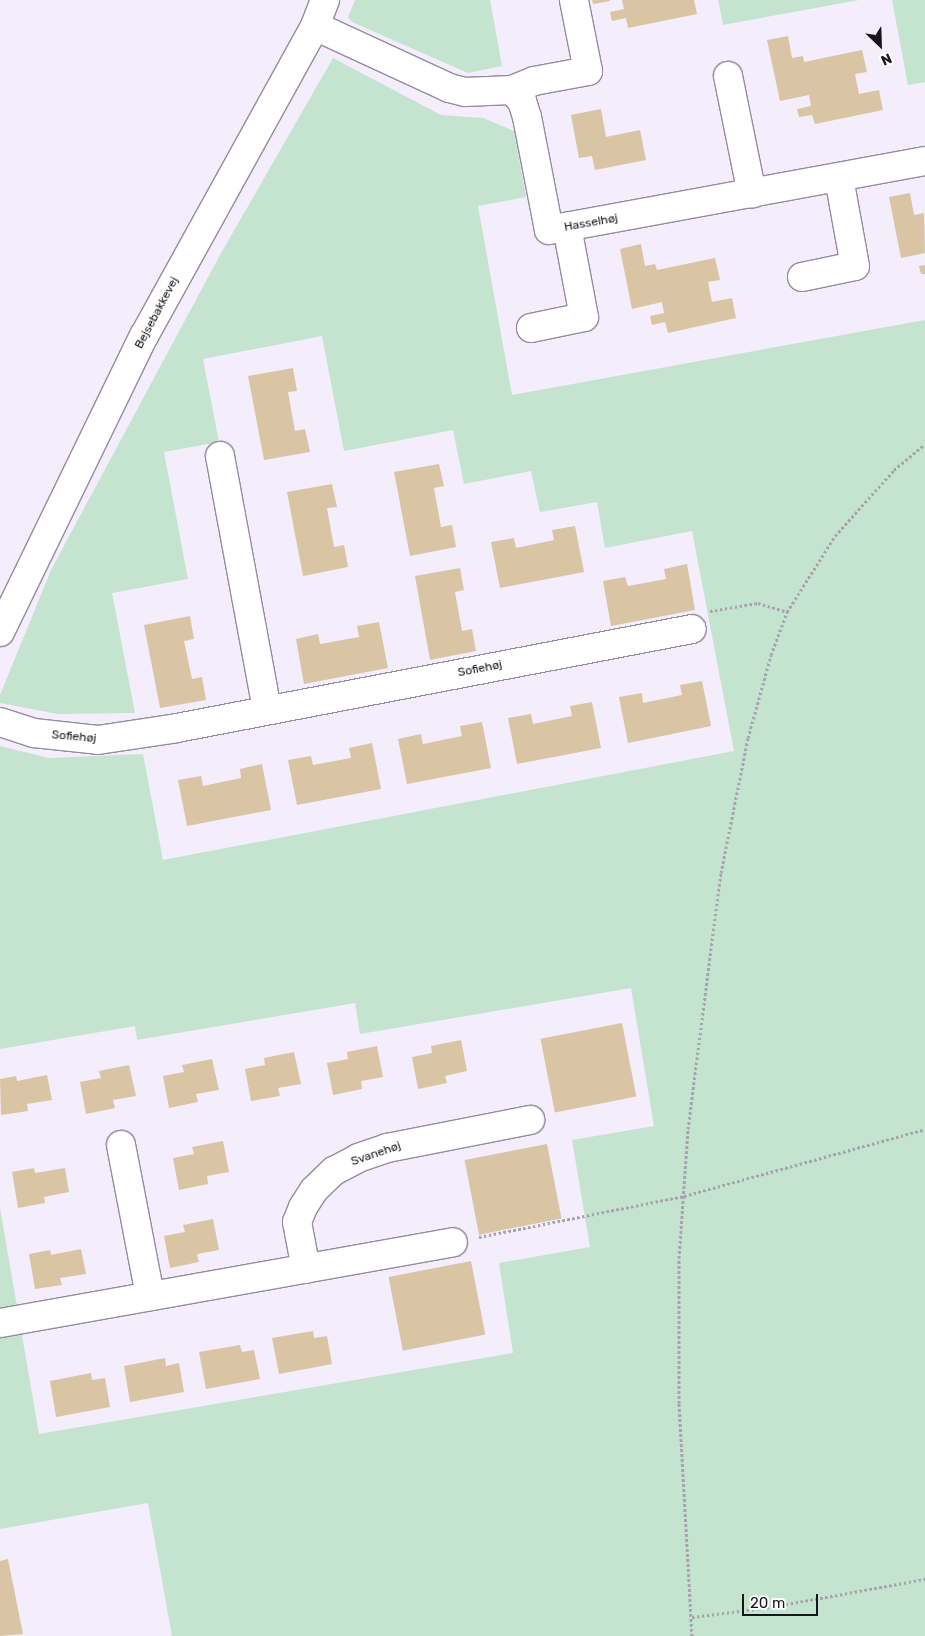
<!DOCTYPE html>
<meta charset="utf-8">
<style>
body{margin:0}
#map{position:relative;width:925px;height:1636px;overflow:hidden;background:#f4edfc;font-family:Rubik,sans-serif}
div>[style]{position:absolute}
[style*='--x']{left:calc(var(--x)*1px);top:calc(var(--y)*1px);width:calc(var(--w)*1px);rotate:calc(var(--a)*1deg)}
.green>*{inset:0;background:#c4e4d0}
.building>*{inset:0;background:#d9c5a3;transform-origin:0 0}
.path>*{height:3px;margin-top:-1.5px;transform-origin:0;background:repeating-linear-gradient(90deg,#a8a2af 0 2.5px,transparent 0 5px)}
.roads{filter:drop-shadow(1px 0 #958ba1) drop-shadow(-1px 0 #958ba1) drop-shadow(0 1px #958ba1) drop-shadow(0 -1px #958ba1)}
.minor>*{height:28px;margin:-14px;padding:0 14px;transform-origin:14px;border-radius:14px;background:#fff}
span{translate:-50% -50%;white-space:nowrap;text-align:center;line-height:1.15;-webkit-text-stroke:4px #fff;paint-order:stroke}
.street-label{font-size:12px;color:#19151d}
.north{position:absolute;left:855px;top:20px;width:50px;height:50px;-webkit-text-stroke:4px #fff;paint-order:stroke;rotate:156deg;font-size:14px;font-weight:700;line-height:20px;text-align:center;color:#19151d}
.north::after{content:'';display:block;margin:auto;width:18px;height:22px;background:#19151d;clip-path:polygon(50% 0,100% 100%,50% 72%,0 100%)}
.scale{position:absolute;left:742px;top:1594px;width:76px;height:22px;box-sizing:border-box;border:2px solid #19151d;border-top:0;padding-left:6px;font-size:15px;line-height:18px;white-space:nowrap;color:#19151d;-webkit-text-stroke:4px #fff;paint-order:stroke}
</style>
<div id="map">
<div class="green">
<div style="clip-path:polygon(355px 0,490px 0,502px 66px,468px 73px,352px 22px,348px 17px)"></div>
<div style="clip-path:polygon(718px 0,859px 0,723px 25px)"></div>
<div style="clip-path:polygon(892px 0,925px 0,925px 82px,908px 85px)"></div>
<div style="clip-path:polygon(333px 58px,441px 115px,483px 118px,514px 131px,526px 197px,478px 206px,512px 395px,925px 320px,925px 1636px,172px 1636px,148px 1503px,0 1529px,0 1208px,39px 1434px,513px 1353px,499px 1263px,590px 1247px,572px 1140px,654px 1126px,631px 988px,360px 1034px,355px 1003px,137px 1040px,135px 1026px,0 1049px,0 746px,49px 758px,143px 754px,163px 860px,734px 751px,692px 531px,605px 548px,597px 502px,540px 512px,531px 471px,464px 484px,453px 430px,344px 451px,322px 336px,203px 359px,219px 442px,164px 452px,188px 579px,112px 593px,135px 713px,58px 714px,0 703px,0 695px,51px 570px,220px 255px)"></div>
</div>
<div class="building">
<div style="clip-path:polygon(592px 0,610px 0,610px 1px,593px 4px)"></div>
<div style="clip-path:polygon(622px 0,694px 0,697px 14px,628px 28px,626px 18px,612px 21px,610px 12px,624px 9px)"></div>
<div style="clip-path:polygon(788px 36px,792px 58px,803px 56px,804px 62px,862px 50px,867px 72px,855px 74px,859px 94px,879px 90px,883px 110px,815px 124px,812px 115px,799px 117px,797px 109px,811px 106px,809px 95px,780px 101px,767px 40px)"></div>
<div style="clip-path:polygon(601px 109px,606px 137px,640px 130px,646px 160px,595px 170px,592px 156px,579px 158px,571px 115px)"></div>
<div style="clip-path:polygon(910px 193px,914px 215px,924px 213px,925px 253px,901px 258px,889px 197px)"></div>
<div style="clip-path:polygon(641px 244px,645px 266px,655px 264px,657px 270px,715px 258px,720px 280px,708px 282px,712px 302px,732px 298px,736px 318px,668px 333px,665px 322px,652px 325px,650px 316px,664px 313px,662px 302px,632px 309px,620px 249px)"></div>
<div style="clip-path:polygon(925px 265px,925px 274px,921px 274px,919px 266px)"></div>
<div style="clip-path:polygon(293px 368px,297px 391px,288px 392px,295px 431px,305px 429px,310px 452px,264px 460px,248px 376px)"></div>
<div style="clip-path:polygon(439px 464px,444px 486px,434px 488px,441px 527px,452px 525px,456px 547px,410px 556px,394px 472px)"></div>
<div style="clip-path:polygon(332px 484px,337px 507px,327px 508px,334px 547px,344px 545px,348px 567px,303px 576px,287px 492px)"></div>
<div style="clip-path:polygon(575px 526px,584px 572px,500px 588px,491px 542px,514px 538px,516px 548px,554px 540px,552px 530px)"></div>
<div style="clip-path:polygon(687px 564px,695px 610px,611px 626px,603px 581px,625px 577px,628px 586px,666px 579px,664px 569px)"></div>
<div style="clip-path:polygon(460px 568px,464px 590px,455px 592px,462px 631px,472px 629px,476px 651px,430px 660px,415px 576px)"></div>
<div style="clip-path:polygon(190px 616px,194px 639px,184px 641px,192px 679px,202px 677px,206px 700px,160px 708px,144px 625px)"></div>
<div style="clip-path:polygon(379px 622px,388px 668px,304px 684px,296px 639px,318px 634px,320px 644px,359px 637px,357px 626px)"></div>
<div style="clip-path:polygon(702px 681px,711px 726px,628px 743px,619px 697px,642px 693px,643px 703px,682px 695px,680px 685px)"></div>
<div style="clip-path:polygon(592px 702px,601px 748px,517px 764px,508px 718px,531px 714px,533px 724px,572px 716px,570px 706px)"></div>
<div style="clip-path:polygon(482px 722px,491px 768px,407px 784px,398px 739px,421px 734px,423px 744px,462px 736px,460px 726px)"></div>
<div style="clip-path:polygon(372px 743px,381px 789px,297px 805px,288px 760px,311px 756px,313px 765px,351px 758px,349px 748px)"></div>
<div style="clip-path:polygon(262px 764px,271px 810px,187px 826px,178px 780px,201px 776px,203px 786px,241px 778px,240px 769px)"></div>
<div style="left:622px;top:1023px;width:75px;height:83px;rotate:79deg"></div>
<div style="clip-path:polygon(461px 1040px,467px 1071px,445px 1076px,447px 1083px,418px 1089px,412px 1057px,432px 1053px,431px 1046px)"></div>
<div style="clip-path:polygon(377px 1046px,383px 1077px,361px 1081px,362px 1089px,333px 1095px,327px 1063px,348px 1059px,347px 1052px)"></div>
<div style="clip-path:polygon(294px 1052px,301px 1084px,278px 1088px,280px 1096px,251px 1101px,245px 1069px,265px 1065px,264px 1058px)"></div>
<div style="clip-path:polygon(212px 1059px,219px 1090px,196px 1094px,198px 1102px,169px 1108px,163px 1076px,184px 1072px,182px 1065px)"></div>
<div style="clip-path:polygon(129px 1065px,136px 1096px,113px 1100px,115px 1108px,86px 1114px,80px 1082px,101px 1078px,99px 1071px)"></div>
<div style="clip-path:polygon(47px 1075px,52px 1100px,27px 1104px,28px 1111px,1px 1115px,0 1079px,16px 1076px,17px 1081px)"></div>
<div style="clip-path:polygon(223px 1141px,229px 1172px,207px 1176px,208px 1184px,179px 1190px,173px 1158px,194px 1154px,192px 1147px)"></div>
<div style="left:547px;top:1144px;width:76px;height:84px;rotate:79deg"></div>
<div style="clip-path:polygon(34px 1168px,35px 1173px,65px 1168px,69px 1192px,44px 1197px,45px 1203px,18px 1208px,12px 1172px)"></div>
<div style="clip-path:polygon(213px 1219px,219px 1250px,197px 1254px,199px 1262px,170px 1268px,164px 1236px,185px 1232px,183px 1225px)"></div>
<div style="clip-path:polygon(81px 1249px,86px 1274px,60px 1278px,62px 1285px,35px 1289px,29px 1254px,50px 1250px,51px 1255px)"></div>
<div style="left:471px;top:1261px;width:75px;height:84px;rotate:79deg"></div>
<div style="clip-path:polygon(313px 1331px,314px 1338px,327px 1336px,332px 1364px,279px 1374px,272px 1338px)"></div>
<div style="clip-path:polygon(240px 1345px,242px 1352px,254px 1350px,260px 1379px,206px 1389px,199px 1352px)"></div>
<div style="clip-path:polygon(165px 1358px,166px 1366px,179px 1363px,184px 1392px,130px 1402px,124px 1366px)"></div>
<div style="clip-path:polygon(91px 1373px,92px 1380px,105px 1378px,110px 1407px,56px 1417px,50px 1381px)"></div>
<div style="clip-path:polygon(8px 1559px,23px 1634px,0 1636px,0 1561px)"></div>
</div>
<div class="path">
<div style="--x:710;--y:611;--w:49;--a:-9.5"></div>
<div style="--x:758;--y:603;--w:30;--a:17"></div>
<div style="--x:479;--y:1237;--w:209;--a:-11.3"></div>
<div style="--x:684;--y:1196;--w:250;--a:-15.5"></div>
<div style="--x:692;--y:1617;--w:80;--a:-7.2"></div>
<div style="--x:771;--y:1607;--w:157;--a:-10.3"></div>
<div style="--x:692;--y:1636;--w:233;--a:-93.2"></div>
<div style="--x:679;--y:1403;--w:145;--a:-90"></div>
<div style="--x:679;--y:1258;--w:129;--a:-86"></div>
<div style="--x:688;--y:1129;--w:258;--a:-82.7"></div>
<div style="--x:721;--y:873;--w:138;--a:-78.7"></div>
<div style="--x:748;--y:738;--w:86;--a:-74.5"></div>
<div style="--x:771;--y:655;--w:46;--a:-69.6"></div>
<div style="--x:787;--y:612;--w:90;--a:-57.7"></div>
<div style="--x:835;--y:536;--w:89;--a:-48.2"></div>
<div style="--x:894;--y:470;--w:40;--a:-40"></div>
</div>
<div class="roads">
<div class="minor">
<div style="--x:315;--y:26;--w:148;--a:24.8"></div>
<div style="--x:449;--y:88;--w:16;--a:14"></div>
<div style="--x:465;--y:92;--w:47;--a:-2.4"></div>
<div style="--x:512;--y:90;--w:15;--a:48"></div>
<div style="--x:522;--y:101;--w:17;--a:73"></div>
<div style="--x:527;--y:117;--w:115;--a:79"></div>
<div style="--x:549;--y:230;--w:382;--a:-10.4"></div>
<div style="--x:728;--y:76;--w:120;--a:78.5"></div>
<div style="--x:512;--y:90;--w:24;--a:-22"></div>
<div style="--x:534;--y:81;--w:55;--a:-10.5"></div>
<div style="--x:588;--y:71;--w:72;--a:-101.2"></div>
<div style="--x:802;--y:277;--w:54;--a:-11.7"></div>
<div style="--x:855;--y:266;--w:89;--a:-100.3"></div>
<div style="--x:531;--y:328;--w:54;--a:-11.7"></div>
<div style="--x:584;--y:317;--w:92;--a:-100.7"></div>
<div style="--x:220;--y:456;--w:257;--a:79.5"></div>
<div style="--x:0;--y:632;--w:329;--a:-64.1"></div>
<div style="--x:144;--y:336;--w:354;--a:-61.1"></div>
<div style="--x:315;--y:26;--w:28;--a:-69"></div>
<div style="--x:0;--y:722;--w:36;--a:18"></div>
<div style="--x:34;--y:733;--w:64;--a:6.2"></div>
<div style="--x:98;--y:740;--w:80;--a:-8.6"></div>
<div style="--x:177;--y:728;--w:524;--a:-10.88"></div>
<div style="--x:121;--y:1145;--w:154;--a:79.1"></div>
<div style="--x:306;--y:1269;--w:48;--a:-100.8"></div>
<div style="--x:297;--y:1222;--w:16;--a:-68"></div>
<div style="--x:303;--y:1207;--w:20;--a:-57"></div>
<div style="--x:314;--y:1190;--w:28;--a:-44"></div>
<div style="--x:334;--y:1171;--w:27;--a:-28"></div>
<div style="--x:358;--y:1158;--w:31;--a:-19"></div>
<div style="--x:387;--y:1148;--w:146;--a:-11.1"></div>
<div style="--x:0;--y:1323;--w:460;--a:-10.1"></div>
</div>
</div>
<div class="street-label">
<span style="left:591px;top:223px;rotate:-10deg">Hasselhøj</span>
<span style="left:157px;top:313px;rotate:-62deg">Bejsebakkevej</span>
<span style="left:480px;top:669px;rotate:-11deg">Sofiehøj</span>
<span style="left:74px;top:737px;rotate:5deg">Sofiehøj</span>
<span style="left:376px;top:1154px;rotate:-19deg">Svanehøj</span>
</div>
<div class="north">N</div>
<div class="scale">20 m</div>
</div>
